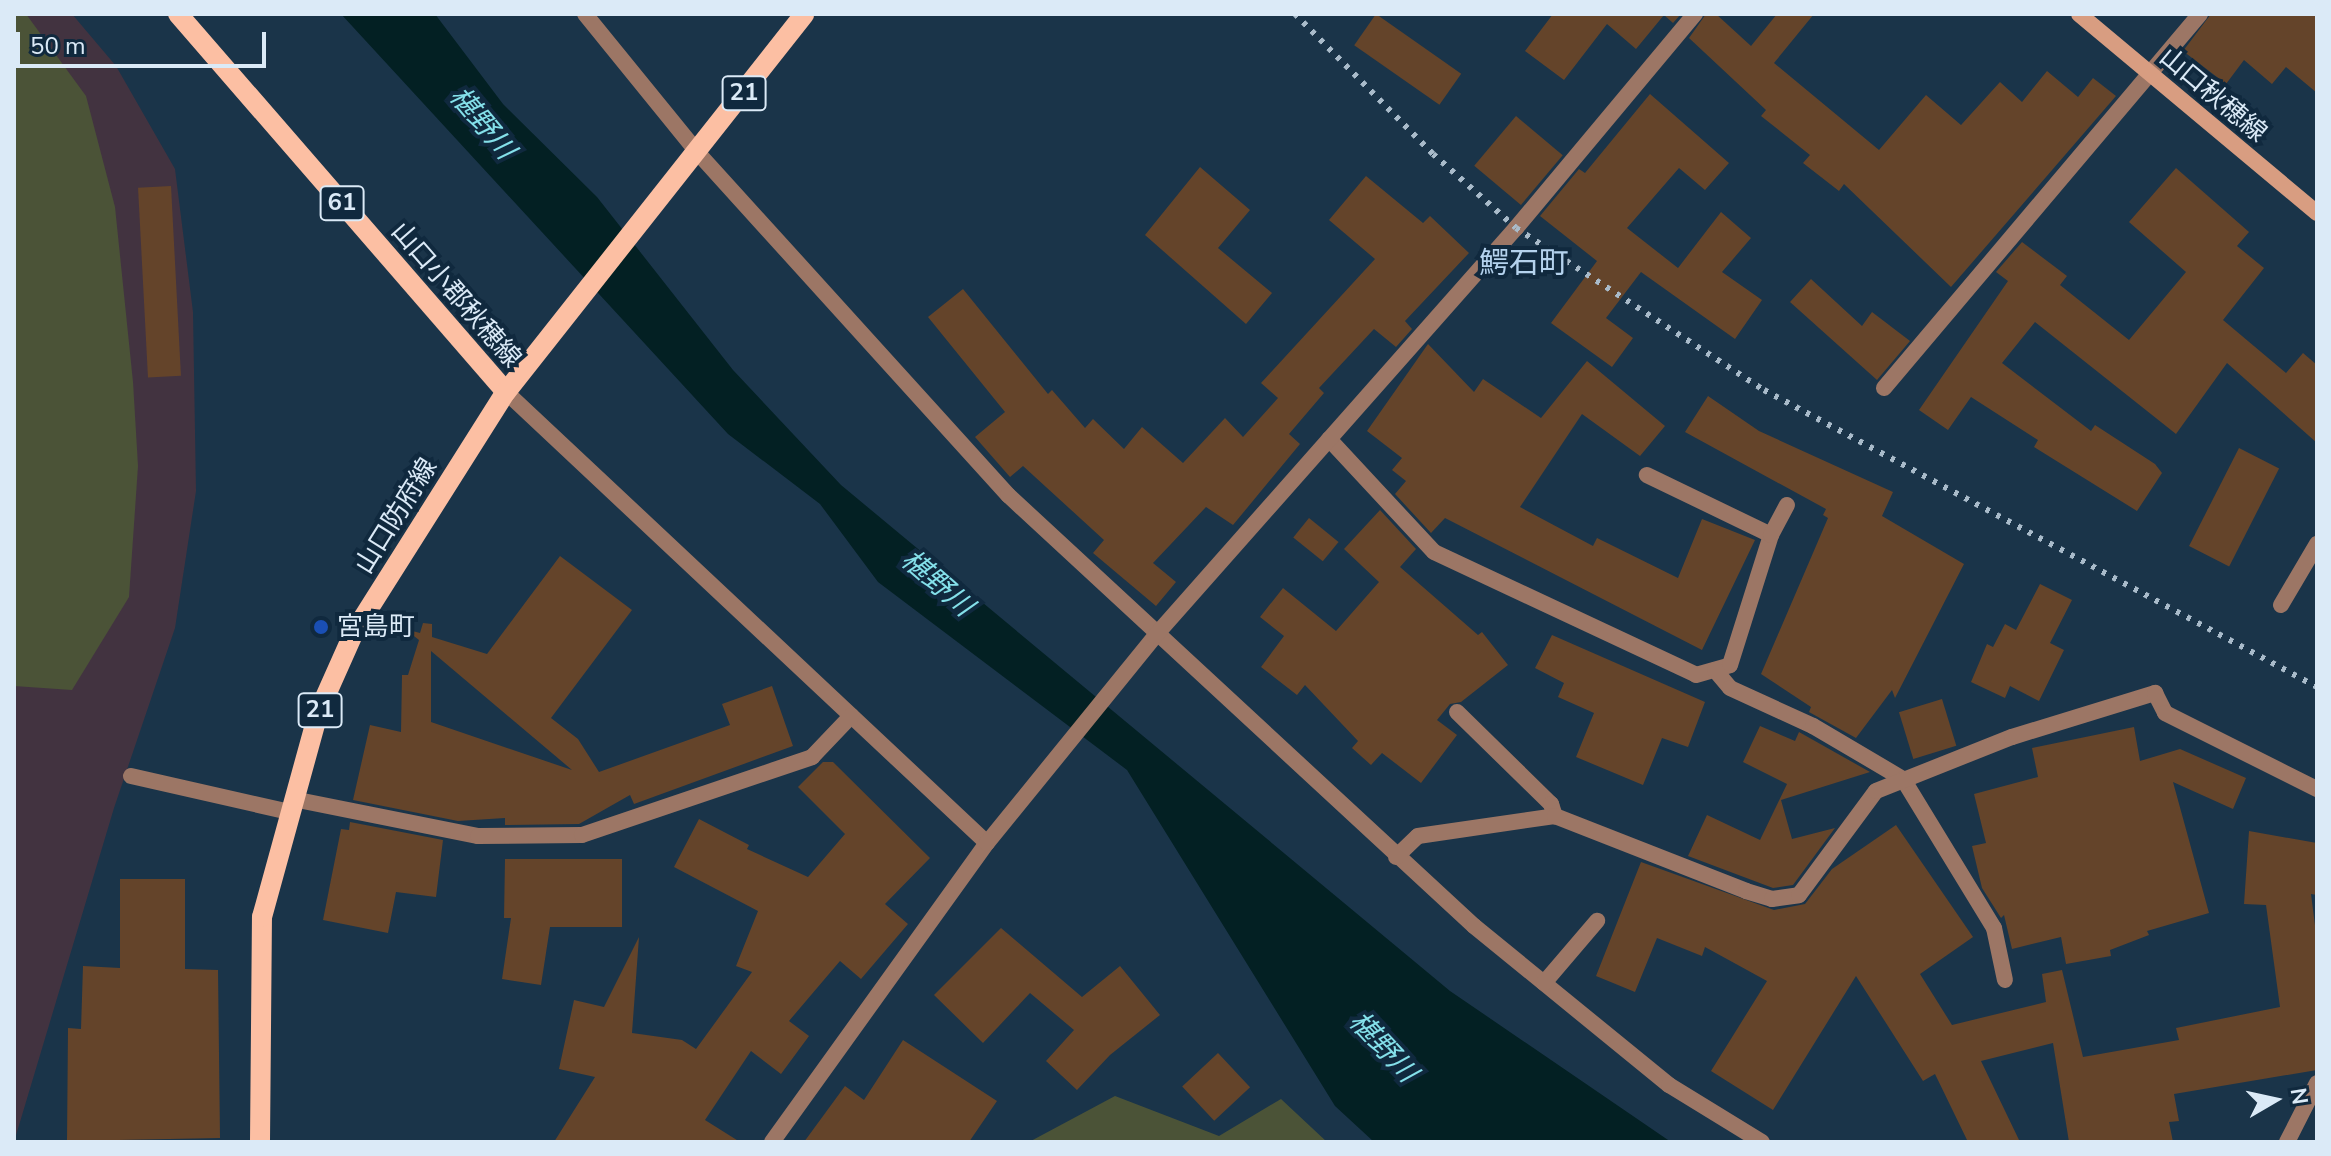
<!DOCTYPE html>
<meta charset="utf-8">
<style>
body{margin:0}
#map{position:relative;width:2331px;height:1156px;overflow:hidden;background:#1a3449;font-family:"Nunito Sans","Noto Sans JP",sans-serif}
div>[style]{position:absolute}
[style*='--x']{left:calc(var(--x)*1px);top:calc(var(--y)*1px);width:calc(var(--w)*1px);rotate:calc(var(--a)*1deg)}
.education>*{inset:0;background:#423340}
.green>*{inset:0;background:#4b5337}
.water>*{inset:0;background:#032023}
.building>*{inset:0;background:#64442a;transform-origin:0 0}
.minor>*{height:16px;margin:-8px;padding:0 8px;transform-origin:8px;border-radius:8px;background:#9c7665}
.secondary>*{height:16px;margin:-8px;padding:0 8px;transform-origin:8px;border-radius:8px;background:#d89d81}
.primary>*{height:20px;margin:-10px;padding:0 10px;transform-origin:10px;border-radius:10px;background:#fcbfa3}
.rail>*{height:6px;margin-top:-3px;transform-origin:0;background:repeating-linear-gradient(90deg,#a9bbca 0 4px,transparent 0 12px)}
.dots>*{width:22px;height:22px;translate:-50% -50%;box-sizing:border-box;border:4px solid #10293e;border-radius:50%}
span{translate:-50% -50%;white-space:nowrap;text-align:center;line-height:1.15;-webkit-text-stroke:8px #10293e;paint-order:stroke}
.shield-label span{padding:2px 6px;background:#10293e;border:2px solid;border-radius:6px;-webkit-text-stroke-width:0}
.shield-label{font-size:24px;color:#dbeaf7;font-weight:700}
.street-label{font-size:26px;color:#dbeaf7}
.poi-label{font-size:26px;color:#dbeaf7}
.left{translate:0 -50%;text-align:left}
.water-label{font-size:28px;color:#84e0ea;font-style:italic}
.quarter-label{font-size:30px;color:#b4d2ed}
.frame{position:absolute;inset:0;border:16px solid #dbeaf7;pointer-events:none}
.north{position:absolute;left:2235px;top:1060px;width:80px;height:80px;-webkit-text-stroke:6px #10293e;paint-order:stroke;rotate:81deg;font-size:22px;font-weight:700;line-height:32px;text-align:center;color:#dbeaf7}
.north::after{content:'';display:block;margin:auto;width:28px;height:36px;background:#dbeaf7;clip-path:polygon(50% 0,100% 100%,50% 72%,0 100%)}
.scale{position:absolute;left:16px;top:32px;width:250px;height:36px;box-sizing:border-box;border:4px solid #dbeaf7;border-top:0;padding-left:10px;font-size:24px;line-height:28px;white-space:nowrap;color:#dbeaf7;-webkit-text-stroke:6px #10293e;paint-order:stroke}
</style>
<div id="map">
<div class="education">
<div style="clip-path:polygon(14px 14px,72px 14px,116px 66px,175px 169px,193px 312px,196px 491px,175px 628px,114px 808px,14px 1142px)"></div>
</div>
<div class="green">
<div style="clip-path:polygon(14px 14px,26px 14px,86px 96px,115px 207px,133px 382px,138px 466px,129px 597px,72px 690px,14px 686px)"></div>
<div style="clip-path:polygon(1115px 1096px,1219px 1136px,1281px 1099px,1327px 1142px,1029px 1142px)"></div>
</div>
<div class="water">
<div style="clip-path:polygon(341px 14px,435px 14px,503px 104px,597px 197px,733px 370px,841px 485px,1450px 991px,1671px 1142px,1374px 1142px,1335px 1106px,1127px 770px,878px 582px,820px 504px,728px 434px)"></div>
</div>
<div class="building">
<div style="left:1376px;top:14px;width:104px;height:38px;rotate:35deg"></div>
<div style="clip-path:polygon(1553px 14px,1681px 14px,1673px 23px,1664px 15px,1636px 49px,1607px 24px,1564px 80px,1525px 51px)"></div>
<div style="clip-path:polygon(1706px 14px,1716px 14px,1751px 46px,1777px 14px,1814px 14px,1774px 63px,1879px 150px,1926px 95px,1961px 125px,2000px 82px,2022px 102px,2047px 71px,2078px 97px,2093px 78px,2116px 96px,1951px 287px,1844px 184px,1839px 191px,1803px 163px,1810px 155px,1761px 116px,1766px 110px,1689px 38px)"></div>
<div style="clip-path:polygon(2211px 14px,2317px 14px,2317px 93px,2286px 67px,2272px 84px,2244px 60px,2226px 84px,2183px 51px)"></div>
<div style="clip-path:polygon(1650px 94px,1729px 163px,1705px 190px,1679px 168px,1627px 228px,1678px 268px,1721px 212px,1751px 238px,1722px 272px,1762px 300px,1735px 339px,1641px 272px,1606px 318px,1633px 338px,1612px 367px,1551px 323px,1597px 261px,1540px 216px,1579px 169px,1585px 173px)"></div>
<div style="left:1516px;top:116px;width:61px;height:65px;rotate:40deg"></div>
<div style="clip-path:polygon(1200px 167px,1250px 210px,1218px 248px,1272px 293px,1246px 324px,1145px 235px)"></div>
<div style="clip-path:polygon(2176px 168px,2249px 232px,2237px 246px,2264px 268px,2223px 320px,2286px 373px,2303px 353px,2317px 365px,2317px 443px,2227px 363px,2176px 434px,2035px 322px,2002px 363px,2091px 431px,2095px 425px,2155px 464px,2162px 473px,2137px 511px,2034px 447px,2038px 440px,1971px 397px,1948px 430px,1919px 410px,2008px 281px,1996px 272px,2022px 242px,2067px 276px,2060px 285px,2129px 340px,2186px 272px,2129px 222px)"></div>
<div style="clip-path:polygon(1366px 176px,1423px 223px,1430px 216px,1469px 253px,1405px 321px,1412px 329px,1396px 347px,1374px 329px,1319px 388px,1324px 393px,1289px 434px,1300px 444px,1233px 525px,1206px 507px,1153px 563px,1176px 582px,1156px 606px,1093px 553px,1104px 540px,1023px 466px,1010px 477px,975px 437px,1005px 412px,928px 317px,963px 289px,1048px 394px,1052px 390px,1085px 428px,1093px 419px,1124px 449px,1142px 427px,1183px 463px,1225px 418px,1243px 437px,1278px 398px,1261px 383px,1375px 259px,1329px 220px)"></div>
<div style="left:171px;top:186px;width:190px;height:33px;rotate:87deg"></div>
<div style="clip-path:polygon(1811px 279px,1862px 326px,1872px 312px,1910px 341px,1877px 380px,1790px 302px)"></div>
<div style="clip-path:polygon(1428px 344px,1474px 392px,1483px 379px,1541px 418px,1587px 361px,1665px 426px,1640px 456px,1582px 414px,1520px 507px,1593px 546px,1597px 538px,1678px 578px,1702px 519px,1755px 540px,1702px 650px,1445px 518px,1431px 533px,1395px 494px,1406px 481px,1392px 470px,1402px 458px,1367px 431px)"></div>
<div style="clip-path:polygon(1708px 396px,1759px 431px,1893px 492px,1882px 516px,1964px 564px,1895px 698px,1892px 690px,1856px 738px,1809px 712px,1811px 707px,1761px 674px,1828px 518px,1823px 515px,1826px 509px,1685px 432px)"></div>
<div style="left:2239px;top:448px;width:45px;height:110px;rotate:27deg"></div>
<div style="clip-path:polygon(1380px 510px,1416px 549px,1400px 567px,1478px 635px,1482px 632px,1508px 665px,1461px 702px,1450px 704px,1437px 720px,1457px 735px,1421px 783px,1382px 753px,1371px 765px,1352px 748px,1358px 741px,1305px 685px,1297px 695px,1261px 667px,1284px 636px,1260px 617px,1283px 588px,1336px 631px,1379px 582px,1344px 549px)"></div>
<div style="left:1309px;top:518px;width:38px;height:25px;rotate:39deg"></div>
<div style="clip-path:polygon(evenodd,560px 556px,632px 610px,551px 718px,578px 739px,599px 772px,730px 725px,722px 704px,772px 686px,793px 746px,634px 804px,630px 795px,579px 824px,505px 825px,505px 818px,458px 821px,353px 800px,370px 725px,401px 732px,402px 675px,408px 675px,419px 640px,405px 629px,420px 633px,423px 623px,432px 624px,432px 637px,487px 654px,560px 556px,431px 651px,572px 770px,431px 722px,431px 651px)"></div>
<div style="clip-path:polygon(2040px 584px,2072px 600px,2050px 643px,2064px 650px,2039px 701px,2010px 686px,2005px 698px,1971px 682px,1987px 644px,1993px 647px,2005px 624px,2016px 630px)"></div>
<div style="clip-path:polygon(1552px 635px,1705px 702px,1688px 747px,1662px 738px,1643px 785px,1576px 757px,1594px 713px,1558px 697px,1564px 683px,1535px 668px)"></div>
<div style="left:1942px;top:699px;width:49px;height:45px;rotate:73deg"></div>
<div style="clip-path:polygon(1760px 726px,1795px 741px,1799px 732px,1870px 772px,1781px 800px,1792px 839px,1835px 828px,1793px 885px,1773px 888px,1688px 856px,1707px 815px,1760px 840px,1787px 784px,1743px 762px)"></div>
<div style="clip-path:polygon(2134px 727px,2140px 761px,2180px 749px,2246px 778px,2233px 809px,2173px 782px,2209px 913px,2147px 931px,2149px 935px,2110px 950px,2111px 956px,2066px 964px,2061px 937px,2012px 949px,2004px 915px,2001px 918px,1982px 888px,1972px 846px,1986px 843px,1974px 794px,2038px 777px,2032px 748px)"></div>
<div style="clip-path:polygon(823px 762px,833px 762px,930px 858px,885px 904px,908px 924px,861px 979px,840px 961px,789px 1021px,809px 1036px,781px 1074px,751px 1051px,705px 1120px,740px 1142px,554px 1142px,595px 1077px,559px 1069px,574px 1000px,604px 1007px,639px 937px,632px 1033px,682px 1040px,696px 1049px,752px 972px,736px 966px,758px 911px,674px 867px,699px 819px,749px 845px,747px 849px,808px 877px,845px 834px,798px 787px)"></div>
<div style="clip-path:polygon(350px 822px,443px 840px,436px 897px,396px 892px,388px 933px,323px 920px,341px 829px,349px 830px)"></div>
<div style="clip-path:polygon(1896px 825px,1973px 937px,1920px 974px,1952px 1025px,2046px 1002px,2042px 974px,2062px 970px,2083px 1057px,2179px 1040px,2176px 1028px,2280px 1007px,2266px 905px,2244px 904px,2249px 831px,2317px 843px,2317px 895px,2311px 894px,2317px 941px,2317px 1070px,2174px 1094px,2179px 1121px,2169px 1122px,2173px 1142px,2069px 1142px,2053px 1043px,1981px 1061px,2020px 1142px,1968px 1142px,1935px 1074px,1923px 1081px,1856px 976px,1773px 1110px,1711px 1071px,1767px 981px,1705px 947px,1702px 956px,1657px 938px,1635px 992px,1596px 976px,1641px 862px,1774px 910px,1805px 904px,1832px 869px)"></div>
<div style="clip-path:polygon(505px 859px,622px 859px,622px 927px,550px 927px,541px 985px,502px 979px,511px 918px,504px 918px)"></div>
<div style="clip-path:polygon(120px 879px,185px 879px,185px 969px,218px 970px,220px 1138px,67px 1141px,68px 1028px,81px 1029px,83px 966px,120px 968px)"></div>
<div style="clip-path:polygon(1001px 928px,1082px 997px,1120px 966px,1160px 1015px,1110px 1055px,1077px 1090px,1046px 1061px,1074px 1030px,1030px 993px,983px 1043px,934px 995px)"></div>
<div style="clip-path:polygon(903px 1040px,997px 1101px,969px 1142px,804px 1142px,845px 1086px,864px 1100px)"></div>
<div style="left:1218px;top:1053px;width:47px;height:49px;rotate:47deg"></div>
</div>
<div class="minor">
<div style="--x:585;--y:14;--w:179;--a:50.9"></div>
<div style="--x:698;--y:153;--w:462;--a:47.8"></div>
<div style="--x:1008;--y:495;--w:635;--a:42.77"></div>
<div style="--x:1474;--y:926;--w:252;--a:39.2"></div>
<div style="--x:1669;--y:1085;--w:109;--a:31.5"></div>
<div style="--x:1884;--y:388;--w:490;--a:-49.8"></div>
<div style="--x:506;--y:392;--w:659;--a:43.16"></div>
<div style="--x:1329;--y:439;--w:154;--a:47.1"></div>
<div style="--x:1434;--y:552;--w:289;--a:25.1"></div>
<div style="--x:1696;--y:675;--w:35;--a:-16"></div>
<div style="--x:1730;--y:665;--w:136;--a:-72.5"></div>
<div style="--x:1771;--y:535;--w:138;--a:-154.2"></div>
<div style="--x:1771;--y:535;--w:34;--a:-62"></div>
<div style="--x:2281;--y:605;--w:71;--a:-59.5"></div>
<div style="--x:1715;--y:670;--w:23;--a:50"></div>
<div style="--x:1730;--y:688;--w:91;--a:24.6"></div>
<div style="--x:1813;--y:726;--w:104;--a:30.5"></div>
<div style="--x:1903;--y:779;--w:175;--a:58.6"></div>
<div style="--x:1994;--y:928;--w:53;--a:78.1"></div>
<div style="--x:1457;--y:712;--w:132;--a:44.4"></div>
<div style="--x:1551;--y:804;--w:13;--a:72"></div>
<div style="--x:131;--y:776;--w:162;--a:12.8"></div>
<div style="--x:293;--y:799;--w:189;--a:11.3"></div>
<div style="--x:478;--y:836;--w:104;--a:-0.6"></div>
<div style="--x:582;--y:835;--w:243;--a:-18.7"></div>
<div style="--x:812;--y:757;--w:57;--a:-46.4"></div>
<div style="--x:1396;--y:857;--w:30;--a:-44"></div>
<div style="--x:1418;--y:836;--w:138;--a:-8.3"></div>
<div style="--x:1555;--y:816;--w:205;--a:21.4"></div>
<div style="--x:1746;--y:891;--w:27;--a:17"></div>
<div style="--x:1772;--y:899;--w:27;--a:-8"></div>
<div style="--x:1799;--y:895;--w:129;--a:-53.5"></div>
<div style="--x:1876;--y:791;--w:146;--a:-21.7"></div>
<div style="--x:2012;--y:737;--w:150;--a:-17.1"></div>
<div style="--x:2155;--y:693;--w:22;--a:63"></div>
<div style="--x:2165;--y:713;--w:170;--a:26.6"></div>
<div style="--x:1544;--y:983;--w:82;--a:-49.5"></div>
<div style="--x:772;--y:1142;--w:368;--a:-54.3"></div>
<div style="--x:987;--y:843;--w:267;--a:-50.9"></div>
<div style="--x:1155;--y:636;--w:545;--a:-48.5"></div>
<div style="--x:1516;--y:228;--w:279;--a:-50.1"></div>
<div style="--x:2287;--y:1142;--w:66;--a:-63"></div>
</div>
<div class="secondary">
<div style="--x:2079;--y:14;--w:310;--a:39.9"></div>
</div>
<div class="primary">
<div style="--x:178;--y:14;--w:500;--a:49.05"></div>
<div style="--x:260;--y:1142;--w:225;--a:-89.5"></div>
<div style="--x:262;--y:917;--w:212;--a:-74.6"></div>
<div style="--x:318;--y:713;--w:89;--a:-66"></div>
<div style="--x:354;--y:632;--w:284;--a:-57.7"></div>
<div style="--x:506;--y:392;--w:481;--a:-51.7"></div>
</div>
<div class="rail">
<div style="--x:1295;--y:14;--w:197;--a:45.4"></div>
<div style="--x:1433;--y:154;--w:111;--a:41.7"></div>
<div style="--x:1516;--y:228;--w:296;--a:33.2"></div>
<div style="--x:1764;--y:390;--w:628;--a:28.24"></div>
</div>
<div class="dots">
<div style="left:321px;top:627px;background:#1a4fb4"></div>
</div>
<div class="shield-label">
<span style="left:744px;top:93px">21</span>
<span style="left:342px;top:203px">61</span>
<span style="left:320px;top:710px">21</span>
</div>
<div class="street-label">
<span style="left:2213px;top:95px;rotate:40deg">山口秋穂線</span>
<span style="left:456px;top:295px;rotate:49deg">山口小郡秋穂線</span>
<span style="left:396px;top:516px;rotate:-58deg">山口防府線</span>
</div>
<div class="poi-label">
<span class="left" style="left:337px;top:627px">宮島町</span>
</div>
<div class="water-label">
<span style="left:482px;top:123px;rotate:50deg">椹野川</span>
<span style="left:937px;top:583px;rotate:41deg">椹野川</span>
<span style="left:1383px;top:1047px;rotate:47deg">椹野川</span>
</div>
<div class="quarter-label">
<span style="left:1524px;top:264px">鰐石町</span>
</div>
<div class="frame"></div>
<div class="north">N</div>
<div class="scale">50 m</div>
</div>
